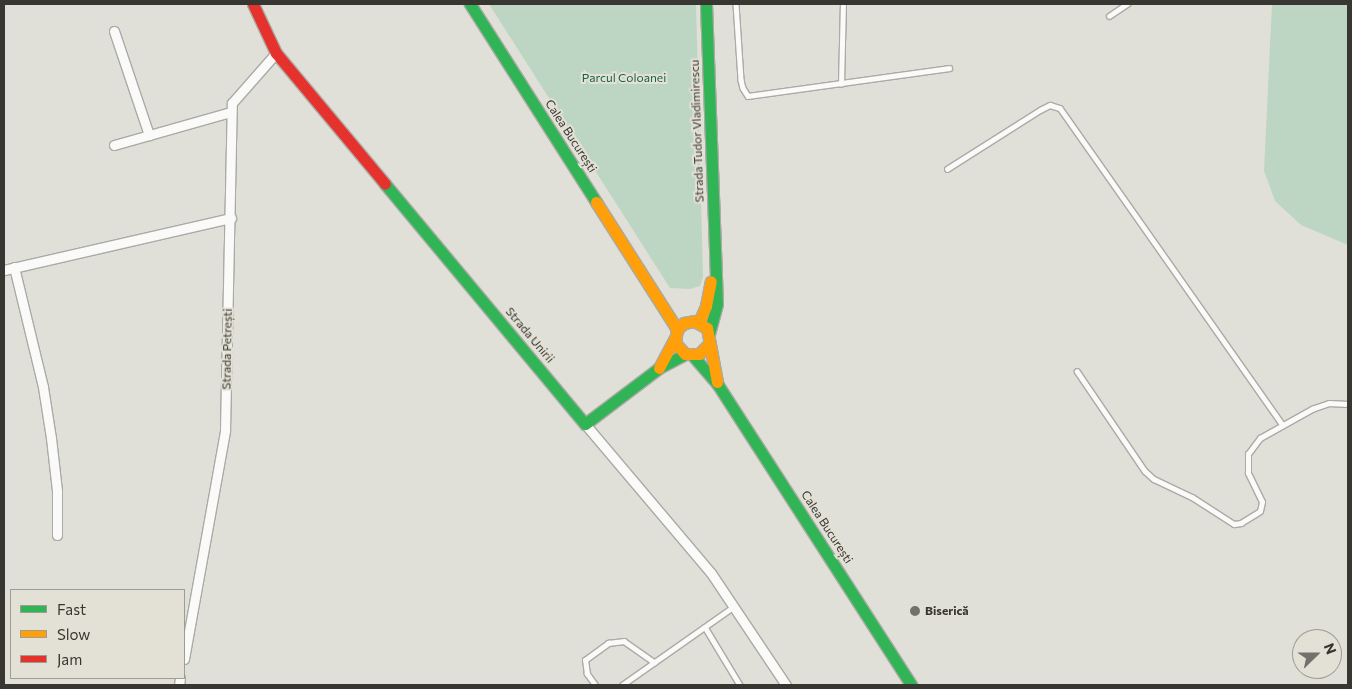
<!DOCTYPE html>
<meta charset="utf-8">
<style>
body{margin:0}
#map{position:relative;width:1352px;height:689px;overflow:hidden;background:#e0dfd8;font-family:Commissioner,sans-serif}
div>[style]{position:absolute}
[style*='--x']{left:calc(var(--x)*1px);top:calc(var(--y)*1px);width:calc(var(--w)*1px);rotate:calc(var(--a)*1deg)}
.green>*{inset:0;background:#bdd6c3}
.roads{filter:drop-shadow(1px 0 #abaaa5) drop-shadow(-1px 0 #abaaa5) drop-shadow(0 1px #abaaa5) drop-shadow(0 -1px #abaaa5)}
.lane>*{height:4.5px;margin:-2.25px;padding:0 2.25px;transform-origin:2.25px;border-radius:2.25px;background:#fafaf9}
.street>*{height:9px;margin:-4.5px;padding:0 4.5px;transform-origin:4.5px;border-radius:4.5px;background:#fafaf9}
.fast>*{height:11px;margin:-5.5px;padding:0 5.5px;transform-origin:5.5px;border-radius:5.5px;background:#30b455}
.slow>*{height:11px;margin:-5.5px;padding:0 5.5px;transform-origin:5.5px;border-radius:5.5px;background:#ff9f0a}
.jam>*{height:11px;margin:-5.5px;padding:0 5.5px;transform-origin:5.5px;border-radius:5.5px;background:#e5322d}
.dots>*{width:14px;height:14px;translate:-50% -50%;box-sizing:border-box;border:2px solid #e3e1d5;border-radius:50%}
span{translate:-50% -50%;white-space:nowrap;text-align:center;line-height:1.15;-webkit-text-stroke:4px #e3e1d5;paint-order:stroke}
.park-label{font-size:12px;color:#15643d}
.street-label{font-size:12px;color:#373631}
.poi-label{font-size:12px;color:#373631;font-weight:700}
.left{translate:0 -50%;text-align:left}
.frame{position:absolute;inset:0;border:5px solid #373631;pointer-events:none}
.legend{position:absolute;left:10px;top:589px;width:175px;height:90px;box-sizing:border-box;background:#e3e1d5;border:1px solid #9e9d93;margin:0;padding:6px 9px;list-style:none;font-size:15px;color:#373631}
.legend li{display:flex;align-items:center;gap:10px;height:25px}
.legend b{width:25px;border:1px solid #9e9d93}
.north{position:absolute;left:1292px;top:629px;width:50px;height:50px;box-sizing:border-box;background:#e3e1d5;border:1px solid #9e9d93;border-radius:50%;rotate:68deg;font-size:14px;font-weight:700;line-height:20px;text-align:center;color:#373631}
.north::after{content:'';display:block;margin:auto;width:18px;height:22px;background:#72716b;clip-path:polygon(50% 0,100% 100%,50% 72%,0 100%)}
</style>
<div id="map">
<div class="green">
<div style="clip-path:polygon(489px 4px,696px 4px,703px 277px,700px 286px,690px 289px,670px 288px)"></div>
<div style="clip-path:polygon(1272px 4px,1348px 4px,1348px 245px,1301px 225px,1275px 201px,1264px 171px)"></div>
</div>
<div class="roads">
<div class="lane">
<div style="--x:736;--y:4;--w:76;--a:86.2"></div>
<div style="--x:741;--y:80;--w:8;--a:76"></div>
<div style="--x:743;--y:88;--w:9;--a:58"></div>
<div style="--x:748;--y:96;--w:203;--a:-7.9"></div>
<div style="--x:1109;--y:16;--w:22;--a:-34"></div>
<div style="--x:841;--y:84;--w:80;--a:-88.6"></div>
<div style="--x:947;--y:169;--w:110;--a:-32.4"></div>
<div style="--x:1040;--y:110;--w:11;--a:-27"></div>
<div style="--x:1050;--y:105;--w:10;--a:17"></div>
<div style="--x:1060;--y:108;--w:386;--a:54.9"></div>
<div style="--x:1077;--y:371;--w:121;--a:55.8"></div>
<div style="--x:1145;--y:471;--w:12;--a:42"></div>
<div style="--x:1154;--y:479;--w:42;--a:25.3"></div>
<div style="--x:1192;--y:497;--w:50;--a:32.7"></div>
<div style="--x:1234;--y:524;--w:7;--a:-8"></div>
<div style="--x:1241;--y:523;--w:22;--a:-32"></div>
<div style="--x:1260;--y:511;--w:9;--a:-77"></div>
<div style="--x:1262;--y:502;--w:32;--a:-116"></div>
<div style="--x:1248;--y:473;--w:19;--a:-90"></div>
<div style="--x:1248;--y:454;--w:20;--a:-53"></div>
<div style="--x:1260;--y:438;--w:60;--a:-29.1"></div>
<div style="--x:1312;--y:409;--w:18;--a:-19"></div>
<div style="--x:1329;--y:403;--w:19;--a:3"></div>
<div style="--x:705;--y:627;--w:68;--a:58.9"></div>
<div style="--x:595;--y:685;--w:14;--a:-126"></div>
<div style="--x:587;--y:674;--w:14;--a:-98"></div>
<div style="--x:585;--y:660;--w:29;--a:-36"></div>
<div style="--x:608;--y:643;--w:16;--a:-7"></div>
<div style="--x:624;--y:641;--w:37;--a:35"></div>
<div style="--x:622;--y:685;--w:136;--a:-35.1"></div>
</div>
<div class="street">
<div style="--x:114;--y:31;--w:110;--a:71.4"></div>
<div style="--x:114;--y:145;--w:122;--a:-15.8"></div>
<div style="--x:14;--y:267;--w:123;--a:76.4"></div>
<div style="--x:43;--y:387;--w:52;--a:81.1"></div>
<div style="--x:51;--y:438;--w:53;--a:83.5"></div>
<div style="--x:57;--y:491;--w:44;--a:90"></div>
<div style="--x:4;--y:270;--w:233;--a:-12.9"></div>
<div style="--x:585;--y:424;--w:195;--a:49.8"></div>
<div style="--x:711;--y:573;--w:135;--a:56.2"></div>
<div style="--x:184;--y:659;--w:233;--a:-79.8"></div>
<div style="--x:225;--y:430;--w:327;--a:-88.8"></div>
<div style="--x:232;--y:103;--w:67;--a:-48.7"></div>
<div style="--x:179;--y:685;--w:7;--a:-82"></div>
</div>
<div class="fast">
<div style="--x:470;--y:4;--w:235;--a:57.5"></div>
<div style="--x:706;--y:4;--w:300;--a:87.9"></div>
<div style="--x:717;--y:304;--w:30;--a:105"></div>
<div style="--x:385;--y:184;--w:312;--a:50.2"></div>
<div style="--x:585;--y:424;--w:93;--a:-37.1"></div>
<div style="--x:659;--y:368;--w:30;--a:-28"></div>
<div style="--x:693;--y:356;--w:38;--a:49"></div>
<div style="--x:718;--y:385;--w:357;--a:57.2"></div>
</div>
<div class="slow">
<div style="--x:596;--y:202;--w:151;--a:57.5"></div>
<div style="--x:699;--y:322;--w:17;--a:-66"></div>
<div style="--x:706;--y:306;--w:25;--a:-79"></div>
<div style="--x:708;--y:345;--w:13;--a:135"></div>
<div style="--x:699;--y:354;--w:14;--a:180"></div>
<div style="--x:685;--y:354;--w:15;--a:-132"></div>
<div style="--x:675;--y:343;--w:14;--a:-82"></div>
<div style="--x:677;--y:329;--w:9;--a:-41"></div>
<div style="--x:684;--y:323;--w:10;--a:-11"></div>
<div style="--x:694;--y:321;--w:15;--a:28"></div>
<div style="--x:707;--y:328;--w:55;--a:79.5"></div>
<div style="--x:659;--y:368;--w:34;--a:-62"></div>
</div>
<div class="jam">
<div style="--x:253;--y:4;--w:54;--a:64.9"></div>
<div style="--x:276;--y:53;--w:170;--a:50.2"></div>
</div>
</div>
<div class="dots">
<div style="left:915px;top:611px;background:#72716b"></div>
</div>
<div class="park-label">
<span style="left:624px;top:78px">Parcul Coloanei</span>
</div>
<div class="street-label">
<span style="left:697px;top:131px;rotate:-92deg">Strada Tudor Vladimirescu</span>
<span style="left:571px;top:136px;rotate:57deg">Calea București</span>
<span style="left:530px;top:335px;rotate:50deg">Strada Unirii</span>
<span style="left:227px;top:349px;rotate:-89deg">Strada Petrești</span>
<span style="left:827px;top:527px;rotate:57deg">Calea București</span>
</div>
<div class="poi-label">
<span class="left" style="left:925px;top:611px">Biserică</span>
</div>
<div class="frame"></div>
<ul class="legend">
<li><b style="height:6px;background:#30b455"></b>Fast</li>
<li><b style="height:6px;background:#ff9f0a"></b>Slow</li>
<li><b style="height:6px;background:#e5322d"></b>Jam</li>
</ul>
<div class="north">N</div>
</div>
